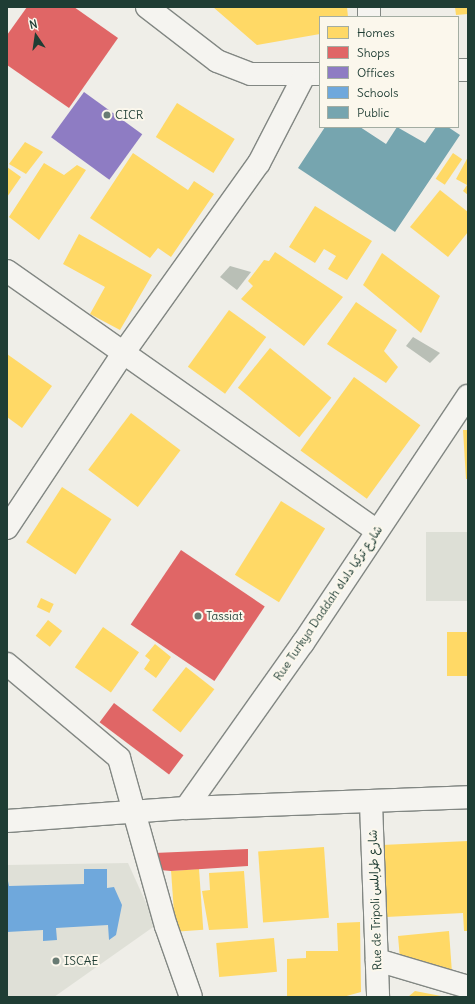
<!DOCTYPE html>
<meta charset="utf-8">
<style>
body{margin:0}
#map{position:relative;width:475px;height:1004px;overflow:hidden;background:#efeee8;font-family:Delius,"Playpen Sans Arabic",sans-serif}
div>[style]{position:absolute}
[style*='--x']{left:calc(var(--x)*1px);top:calc(var(--y)*1px);width:calc(var(--w)*1px);rotate:calc(var(--a)*1deg)}
.built>*{inset:0;background:#dfe0d7}
.green>*{inset:0;background:#dddfd6;transform-origin:0 0}
.water>*{inset:0;background:#b9bfb6}
.homes>*{inset:0;background:#ffd966;transform-origin:0 0}
.shops>*{inset:0;background:#e06666;transform-origin:0 0}
.offices>*{inset:0;background:#8e7cc3;transform-origin:0 0}
.schools>*{inset:0;background:#6fa8dc}
.public>*{inset:0;background:#76a5af}
.roads{filter:drop-shadow(1px 0 #828783) drop-shadow(-1px 0 #828783) drop-shadow(0 1px #828783) drop-shadow(0 -1px #828783)}
.minor>*{height:22px;margin:-11px;padding:0 11px;transform-origin:11px;border-radius:11px;background:#f5f4f0}
.dots>*{width:11px;height:11px;translate:-50% -50%;box-sizing:border-box;border:2px solid #fbf7ec;border-radius:50%}
span{translate:-50% -50%;white-space:nowrap;text-align:center;line-height:1.15;-webkit-text-stroke:4px #fbf7ec;paint-order:stroke}
.poi-label{font-size:12px;color:#1f3d34}
.left{translate:0 -50%;text-align:left}
.street-label{font-size:12px;color:#1f3d34}
.frame{position:absolute;inset:0;border:8px solid #1f3d34;pointer-events:none}
.legend{position:absolute;left:319px;top:16px;width:140px;height:112px;box-sizing:border-box;background:#fbf7ec;border:1px solid #a3ada2;margin:0;padding:5px 7px;list-style:none;font-size:12px;color:#1f3d34}
.legend li{display:flex;align-items:center;gap:8px;height:20px}
.legend b{width:20px;border:1px solid #a3ada2}
.north{position:absolute;left:16px;top:16px;width:40px;height:40px;-webkit-text-stroke:3px #fbf7ec;paint-order:stroke;rotate:347deg;font-size:11px;font-weight:700;line-height:16px;text-align:center;color:#1f3d34}
.north::after{content:'';display:block;margin:auto;width:14px;height:18px;background:#1f3d34;clip-path:polygon(50% 0,100% 100%,50% 72%,0 100%)}
</style>
<div id="map">
<div class="built">
<div style="clip-path:polygon(128px 863px,156px 925px,54px 997px,7px 997px,7px 865px)"></div>
</div>
<div class="green">
<div style="left:468px;top:532px;width:69px;height:42px;rotate:90deg"></div>
</div>
<div class="water">
<div style="clip-path:polygon(230px 266px,251px 272px,237px 290px,220px 277px)"></div>
<div style="clip-path:polygon(413px 337px,440px 353px,430px 363px,406px 346px)"></div>
</div>
<div class="homes">
<div style="clip-path:polygon(213px 7px,347px 7px,348px 17px,320px 17px,320px 34px,257px 45px)"></div>
<div style="clip-path:polygon(455px 7px,468px 7px,468px 14px,456px 15px)"></div>
<div style="left:177px;top:103px;width:68px;height:40px;rotate:32deg"></div>
<div style="clip-path:polygon(25px 142px,43px 152px,26px 174px,9px 164px)"></div>
<div style="clip-path:polygon(133px 153px,188px 190px,194px 181px,214px 194px,171px 257px,158px 248px,150px 258px,90px 218px)"></div>
<div style="left:453px;top:153px;width:11px;height:31px;rotate:34deg"></div>
<div style="clip-path:polygon(468px 157px,468px 195px,463px 191px,467px 185px,456px 179px)"></div>
<div style="clip-path:polygon(44px 163px,64px 175px,77px 165px,86px 170px,39px 240px,9px 217px)"></div>
<div style="clip-path:polygon(7px 167px,21px 177px,7px 197px)"></div>
<div style="clip-path:polygon(440px 190px,468px 212px,468px 232px,448px 257px,410px 227px)"></div>
<div style="clip-path:polygon(315px 206px,372px 241px,347px 280px,328px 269px,336px 256px,324px 249px,315px 263px,289px 247px)"></div>
<div style="clip-path:polygon(79px 234px,152px 275px,120px 330px,90px 314px,105px 287px,63px 264px)"></div>
<div style="clip-path:polygon(275px 252px,343px 297px,304px 346px,241px 299px,253px 286px,248px 281px,264px 260px,269px 261px)"></div>
<div style="clip-path:polygon(382px 253px,440px 296px,421px 333px,363px 285px)"></div>
<div style="clip-path:polygon(356px 302px,397px 330px,384px 351px,398px 367px,386px 383px,327px 344px)"></div>
<div style="left:229px;top:310px;width:46px;height:70px;rotate:36deg"></div>
<div style="left:270px;top:348px;width:79px;height:51px;rotate:39deg"></div>
<div style="clip-path:polygon(7px 354px,52px 386px,22px 428px,7px 417px)"></div>
<div style="left:354px;top:377px;width:82px;height:91px;rotate:36deg"></div>
<div style="left:131px;top:413px;width:62px;height:71px;rotate:37deg"></div>
<div style="clip-path:polygon(463px 430px,468px 430px,468px 479px,466px 479px)"></div>
<div style="left:62px;top:487px;width:59px;height:66px;rotate:33deg"></div>
<div style="left:281px;top:501px;width:52px;height:87px;rotate:32deg"></div>
<div style="left:41px;top:598px;width:14px;height:10px;rotate:25deg"></div>
<div style="left:48px;top:620px;width:18px;height:20px;rotate:38deg"></div>
<div style="left:103px;top:627px;width:44px;height:49px;rotate:35deg"></div>
<div style="left:468px;top:632px;width:44px;height:21px;rotate:90deg"></div>
<div style="clip-path:polygon(155px 644px,171px 657px,156px 678px,144px 669px,150px 660px,145px 656px)"></div>
<div style="left:186px;top:667px;width:36px;height:55px;rotate:38deg"></div>
<div style="clip-path:polygon(468px 841px,468px 931px,464px 931px,463px 913px,386px 917px,382px 845px)"></div>
<div style="left:324px;top:847px;width:71px;height:66px;rotate:86deg"></div>
<div style="left:199px;top:869px;width:61px;height:28px;rotate:86deg"></div>
<div style="clip-path:polygon(244px 871px,248px 928px,209px 930px,202px 891px,210px 890px,209px 873px)"></div>
<div style="clip-path:polygon(360px 922px,361px 992px,343px 997px,287px 997px,287px 959px,306px 958px,306px 951px,338px 951px,337px 923px)"></div>
<div style="clip-path:polygon(449px 931px,452px 973px,400px 959px,398px 936px)"></div>
<div style="left:274px;top:938px;width:34px;height:58px;rotate:85deg"></div>
<div style="clip-path:polygon(415px 991px,441px 996px,441px 997px,408px 997px)"></div>
</div>
<div class="shops">
<div style="clip-path:polygon(27px 7px,74px 7px,118px 38px,69px 108px,7px 65px,7px 35px)"></div>
<div style="left:181px;top:550px;width:101px;height:90px;rotate:34deg"></div>
<div style="left:114px;top:703px;width:87px;height:24px;rotate:37deg"></div>
<div style="clip-path:polygon(248px 849px,248px 866px,171px 871px,160px 870px,154px 853px)"></div>
</div>
<div class="offices">
<div style="left:84px;top:92px;width:72px;height:56px;rotate:36deg"></div>
</div>
<div class="schools">
<div style="clip-path:polygon(84px 869px,107px 869px,107px 888px,114px 887px,122px 905px,116px 935px,109px 940px,108px 925px,56px 928px,57px 940px,43px 941px,43px 930px,7px 932px,7px 876px,9px 886px,84px 884px)"></div>
</div>
<div class="public">
<div style="clip-path:polygon(325px 127px,360px 127px,386px 144px,397px 127px,425px 143px,436px 127px,448px 127px,460px 135px,395px 232px,298px 168px)"></div>
</div>
<div class="roads">
<div class="minor">
<div style="--x:147;--y:7;--w:88;--a:37.6"></div>
<div style="--x:217;--y:61;--w:36;--a:21"></div>
<div style="--x:251;--y:74;--w:69;--a:0"></div>
<div style="--x:369;--y:7;--w:10;--a:90"></div>
<div style="--x:458;--y:70;--w:10;--a:0"></div>
<div style="--x:7;--y:271;--w:451;--a:35.1"></div>
<div style="--x:7;--y:528;--w:211;--a:-56.4"></div>
<div style="--x:124;--y:352;--w:232;--a:-54.5"></div>
<div style="--x:259;--y:163;--w:98;--a:-62.7"></div>
<div style="--x:7;--y:664;--w:146;--a:40"></div>
<div style="--x:119;--y:758;--w:174;--a:74.4"></div>
<div style="--x:166;--y:926;--w:75;--a:70.6"></div>
<div style="--x:371;--y:803;--w:194;--a:87.9"></div>
<div style="--x:186;--y:808;--w:202;--a:-54.7"></div>
<div style="--x:303;--y:643;--w:297;--a:-56.3"></div>
<div style="--x:7;--y:821;--w:179;--a:-4.2"></div>
<div style="--x:186;--y:808;--w:282;--a:-2.2"></div>
<div style="--x:377;--y:960;--w:95;--a:16.5"></div>
</div>
</div>
<div class="dots">
<div style="left:107px;top:115px;background:#687b73"></div>
<div style="left:198px;top:616px;background:#687b73"></div>
<div style="left:56px;top:961px;background:#687b73"></div>
</div>
<div class="poi-label">
<span class="left" style="left:115px;top:115px">CICR</span>
<span class="left" style="left:206px;top:616px">Tassiat</span>
<span class="left" style="left:64px;top:961px">ISCAE</span>
</div>
<div class="street-label">
<span style="left:328px;top:603px;rotate:-56deg">Rue Turkya Daddah شارع تركيا داداه</span>
<span style="left:375px;top:900px;rotate:-92deg">Rue de Tripoli شارع طرابلس</span>
</div>
<div class="frame"></div>
<ul class="legend">
<li><b style="height:11px;background:#ffd966"></b>Homes</li>
<li><b style="height:11px;background:#e06666"></b>Shops</li>
<li><b style="height:11px;background:#8e7cc3"></b>Offices</li>
<li><b style="height:11px;background:#6fa8dc"></b>Schools</li>
<li><b style="height:11px;background:#76a5af"></b>Public</li>
</ul>
<div class="north">N</div>
</div>
